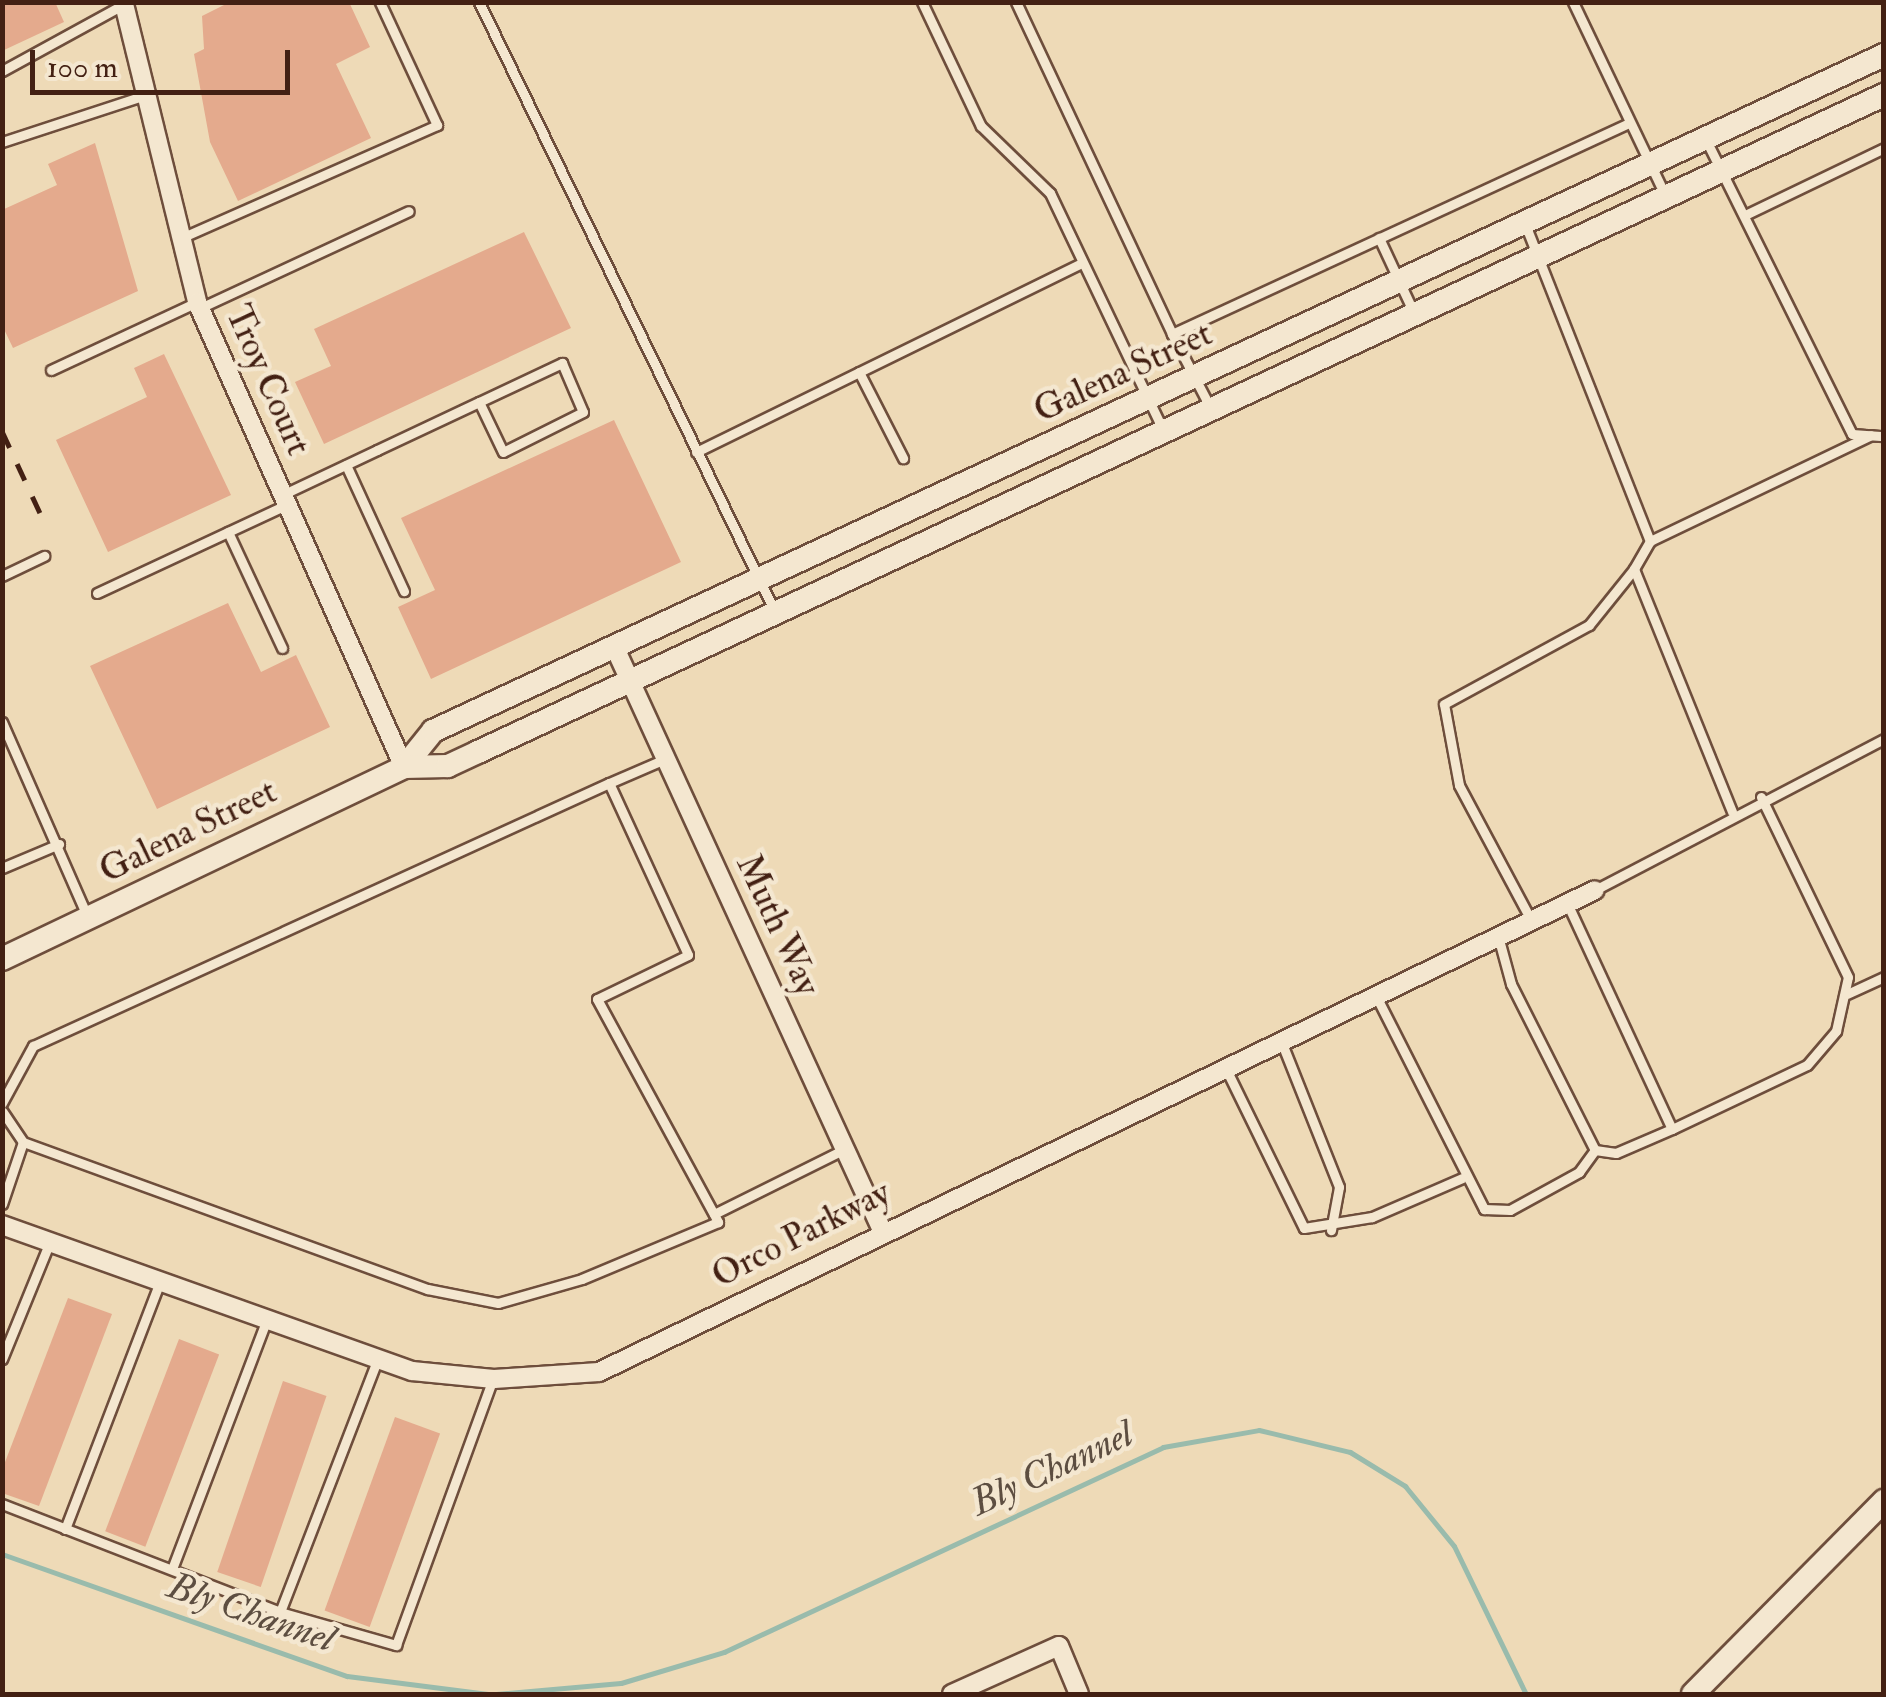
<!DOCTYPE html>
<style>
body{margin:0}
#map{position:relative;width:1886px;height:1697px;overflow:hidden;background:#eedab7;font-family:"IM FELL Double Pica",serif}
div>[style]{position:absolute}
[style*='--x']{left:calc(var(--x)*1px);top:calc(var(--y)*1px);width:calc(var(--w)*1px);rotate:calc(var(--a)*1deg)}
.stream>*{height:5px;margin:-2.5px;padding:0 2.5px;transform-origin:2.5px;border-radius:2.5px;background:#99bbac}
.building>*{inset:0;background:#e4aa8d;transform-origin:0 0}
.roads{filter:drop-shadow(2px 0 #6e4e3c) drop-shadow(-2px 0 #6e4e3c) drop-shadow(0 2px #6e4e3c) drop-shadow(0 -2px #6e4e3c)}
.lane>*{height:9px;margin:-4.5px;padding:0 4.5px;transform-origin:4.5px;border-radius:4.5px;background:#f4e7d0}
.street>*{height:18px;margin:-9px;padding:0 9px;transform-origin:9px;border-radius:9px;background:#f4e7d0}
.secondary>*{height:22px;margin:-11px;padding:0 11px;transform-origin:11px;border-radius:11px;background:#f4e7d0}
.rail>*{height:5px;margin-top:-2.5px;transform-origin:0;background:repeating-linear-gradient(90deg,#432013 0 18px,transparent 0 36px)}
span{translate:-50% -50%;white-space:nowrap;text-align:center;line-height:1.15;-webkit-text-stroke:9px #f4e7d0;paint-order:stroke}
.street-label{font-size:35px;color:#432013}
.water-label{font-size:38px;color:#5d4e41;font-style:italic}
.frame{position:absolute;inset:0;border:5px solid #432013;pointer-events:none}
.scale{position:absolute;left:30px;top:50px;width:260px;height:45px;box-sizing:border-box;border:5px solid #432013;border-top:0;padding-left:12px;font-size:30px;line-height:35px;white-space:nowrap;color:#432013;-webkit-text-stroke:8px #f4e7d0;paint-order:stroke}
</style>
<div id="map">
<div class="stream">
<div style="--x:2;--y:1554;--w:366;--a:19.5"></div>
<div style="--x:347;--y:1676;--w:142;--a:7.3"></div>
<div style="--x:496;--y:1694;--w:125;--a:-5"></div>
<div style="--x:621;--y:1683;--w:108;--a:-16.8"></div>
<div style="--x:724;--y:1652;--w:485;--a:-25"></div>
<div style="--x:1163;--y:1447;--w:97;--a:-10"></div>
<div style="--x:1259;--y:1430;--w:94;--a:13.6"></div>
<div style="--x:1350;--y:1452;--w:65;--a:31.7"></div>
<div style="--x:1405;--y:1486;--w:77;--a:50.8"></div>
<div style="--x:1454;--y:1546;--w:165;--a:64.1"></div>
</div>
<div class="building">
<div style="clip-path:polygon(2px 2px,55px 2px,64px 22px,2px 51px)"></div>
<div style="clip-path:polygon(230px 2px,349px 2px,370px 47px,336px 64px,371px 138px,238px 201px,210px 142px,194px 54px,204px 49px,202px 16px)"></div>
<div style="clip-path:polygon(95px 143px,138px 291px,13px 348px,2px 325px,2px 210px,57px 185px,48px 164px)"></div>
<div style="clip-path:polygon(524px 232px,571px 328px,324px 444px,295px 382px,331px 366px,314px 329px)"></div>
<div style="clip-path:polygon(164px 354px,231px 495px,108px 552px,56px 440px,147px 397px,134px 368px)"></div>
<div style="clip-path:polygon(614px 420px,681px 562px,431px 679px,398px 607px,435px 590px,401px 518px)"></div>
<div style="clip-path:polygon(228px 603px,261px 672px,296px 655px,330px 727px,157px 809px,90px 666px)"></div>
<div style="clip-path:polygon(68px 1298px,112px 1314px,39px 1506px,2px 1493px,2px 1470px)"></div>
<div style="left:179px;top:1339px;width:43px;height:206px;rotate:21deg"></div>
<div style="left:283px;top:1381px;width:46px;height:202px;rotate:19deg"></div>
<div style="left:395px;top:1417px;width:48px;height:206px;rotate:20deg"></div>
</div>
<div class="roads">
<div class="lane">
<div style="--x:479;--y:2;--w:678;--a:64.12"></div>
<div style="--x:922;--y:2;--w:137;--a:64.6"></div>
<div style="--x:981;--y:126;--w:96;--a:44.2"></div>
<div style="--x:1050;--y:193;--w:263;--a:64.5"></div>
<div style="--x:1016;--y:2;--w:367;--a:64.8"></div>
<div style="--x:1573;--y:2;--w:214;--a:64.5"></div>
<div style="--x:2;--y:71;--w:141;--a:-28.7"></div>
<div style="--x:1706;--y:140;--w:328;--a:63.6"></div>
<div style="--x:1852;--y:434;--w:32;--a:4"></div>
<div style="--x:2;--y:142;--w:151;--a:-18.1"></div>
<div style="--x:1745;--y:215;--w:154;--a:-25.7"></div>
<div style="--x:1525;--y:224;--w:341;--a:68.5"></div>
<div style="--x:1650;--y:541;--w:245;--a:-25.6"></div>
<div style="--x:181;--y:238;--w:280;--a:-23.8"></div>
<div style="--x:437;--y:125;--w:136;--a:-114.9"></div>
<div style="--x:1379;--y:238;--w:83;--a:65"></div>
<div style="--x:200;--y:308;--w:230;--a:-24.9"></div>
<div style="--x:51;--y:370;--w:161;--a:-25"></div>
<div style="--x:859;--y:372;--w:97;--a:62.9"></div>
<div style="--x:1210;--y:407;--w:82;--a:-117.5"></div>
<div style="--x:1172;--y:334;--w:503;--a:-24.78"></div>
<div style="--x:696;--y:452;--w:430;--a:-26.1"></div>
<div style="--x:346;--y:465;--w:139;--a:65.3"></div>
<div style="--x:284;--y:494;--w:103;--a:-25.3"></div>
<div style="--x:377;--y:450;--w:113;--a:-25.2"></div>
<div style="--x:479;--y:402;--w:92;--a:-25.2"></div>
<div style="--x:562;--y:363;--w:53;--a:66.8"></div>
<div style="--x:583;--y:412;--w:89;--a:153.4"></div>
<div style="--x:503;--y:452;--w:55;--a:-115.6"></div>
<div style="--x:228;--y:532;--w:128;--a:65"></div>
<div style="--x:1650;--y:541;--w:32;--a:120"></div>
<div style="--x:1634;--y:569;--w:262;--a:68"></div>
<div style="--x:2;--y:576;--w:47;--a:-25.5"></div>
<div style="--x:97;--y:593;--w:211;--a:-25"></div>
<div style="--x:2;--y:722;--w:212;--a:66.3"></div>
<div style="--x:609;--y:783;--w:61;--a:-23.2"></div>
<div style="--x:2;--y:868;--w:62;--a:-22.8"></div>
<div style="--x:1595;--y:890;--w:326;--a:-27.6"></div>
<div style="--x:1567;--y:903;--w:249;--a:65.1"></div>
<div style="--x:1672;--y:1129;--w:149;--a:-25.4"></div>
<div style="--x:1807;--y:1065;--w:45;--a:-49.5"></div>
<div style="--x:1836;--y:1031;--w:55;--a:-77.5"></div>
<div style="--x:1848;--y:977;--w:200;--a:-115.8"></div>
<div style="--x:1531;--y:920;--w:153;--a:-118.1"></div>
<div style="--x:1459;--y:785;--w:82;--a:-100.5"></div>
<div style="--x:1444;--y:704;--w:165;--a:-28.6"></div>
<div style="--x:1589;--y:625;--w:72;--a:-51.2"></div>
<div style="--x:1498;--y:936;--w:50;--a:74.8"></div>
<div style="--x:1511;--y:984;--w:186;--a:63.2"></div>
<div style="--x:1595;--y:1150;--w:21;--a:8"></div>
<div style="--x:1616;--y:1153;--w:61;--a:-23.2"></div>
<div style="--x:1847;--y:994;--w:41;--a:-24.7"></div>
<div style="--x:1376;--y:996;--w:239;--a:63.1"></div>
<div style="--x:1484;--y:1209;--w:26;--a:2"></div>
<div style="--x:1510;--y:1210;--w:79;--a:-28.8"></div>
<div style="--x:1579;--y:1172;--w:27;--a:-54"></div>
<div style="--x:1281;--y:1041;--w:157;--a:68.3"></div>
<div style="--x:1339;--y:1187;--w:44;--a:100.5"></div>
<div style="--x:1225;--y:1067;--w:179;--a:63.9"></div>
<div style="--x:1304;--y:1228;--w:69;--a:-9.2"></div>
<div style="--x:1372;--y:1217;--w:98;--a:-23.4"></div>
<div style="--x:2;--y:1103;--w:65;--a:-61.5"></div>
<div style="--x:33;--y:1046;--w:633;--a:-24.54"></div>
<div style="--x:609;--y:783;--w:189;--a:65.3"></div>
<div style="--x:688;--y:955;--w:101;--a:154.2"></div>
<div style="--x:597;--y:999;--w:254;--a:61.5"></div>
<div style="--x:718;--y:1222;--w:147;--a:157.3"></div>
<div style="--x:582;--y:1279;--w:87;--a:164.1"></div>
<div style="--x:498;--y:1303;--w:72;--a:-168.8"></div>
<div style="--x:427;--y:1289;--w:430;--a:-160"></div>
<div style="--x:23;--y:1142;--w:37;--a:-124"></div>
<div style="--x:2;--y:1204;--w:65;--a:-71.3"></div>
<div style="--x:714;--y:1214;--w:146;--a:-26.4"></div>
<div style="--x:2;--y:1359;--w:124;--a:-67.8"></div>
<div style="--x:2;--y:1504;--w:298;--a:21.2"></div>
<div style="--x:280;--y:1612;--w:121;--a:15.9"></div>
<div style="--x:396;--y:1645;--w:283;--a:-70"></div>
<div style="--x:65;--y:1529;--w:262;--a:-69"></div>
<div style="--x:172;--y:1569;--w:265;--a:-69.2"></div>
<div style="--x:280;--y:1612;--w:270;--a:-68.9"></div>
</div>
<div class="street">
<div style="--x:124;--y:4;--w:307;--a:76.2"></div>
<div style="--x:197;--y:302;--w:509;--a:66"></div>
<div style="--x:615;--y:648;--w:640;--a:65.36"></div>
<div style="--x:2;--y:1225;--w:435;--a:19.6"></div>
<div style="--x:412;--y:1371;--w:82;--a:5.6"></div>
<div style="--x:494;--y:1379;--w:105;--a:-3.8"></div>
<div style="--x:599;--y:1372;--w:1106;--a:-25.82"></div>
<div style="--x:952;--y:1694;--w:117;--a:-24.2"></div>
<div style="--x:1059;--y:1646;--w:52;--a:67.4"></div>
</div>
<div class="secondary">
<div style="--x:404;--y:767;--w:46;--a:-51.1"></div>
<div style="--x:433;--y:731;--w:1601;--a:-24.98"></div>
<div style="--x:2;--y:959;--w:445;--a:-25.5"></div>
<div style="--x:404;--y:767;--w:44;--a:-1.3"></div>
<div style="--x:448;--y:766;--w:33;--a:-25"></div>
<div style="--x:478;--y:752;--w:1552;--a:-25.05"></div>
<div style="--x:1693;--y:1694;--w:272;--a:-45.3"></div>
</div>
</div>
<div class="rail">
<div style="--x:2;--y:431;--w:107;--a:65.1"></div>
</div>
<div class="street-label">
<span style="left:1123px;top:372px;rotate:-25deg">Galena Street</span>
<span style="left:268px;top:380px;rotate:66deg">Troy Court</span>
<span style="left:188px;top:831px;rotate:-26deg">Galena Street</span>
<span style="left:778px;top:925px;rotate:65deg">Muth Way</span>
<span style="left:801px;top:1234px;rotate:-27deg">Orco Parkway</span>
</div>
<div class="water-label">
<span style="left:1052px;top:1469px;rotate:-25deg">Bly Channel</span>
<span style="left:251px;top:1613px;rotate:19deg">Bly Channel</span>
</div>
<div class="frame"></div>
<div class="scale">100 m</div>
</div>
